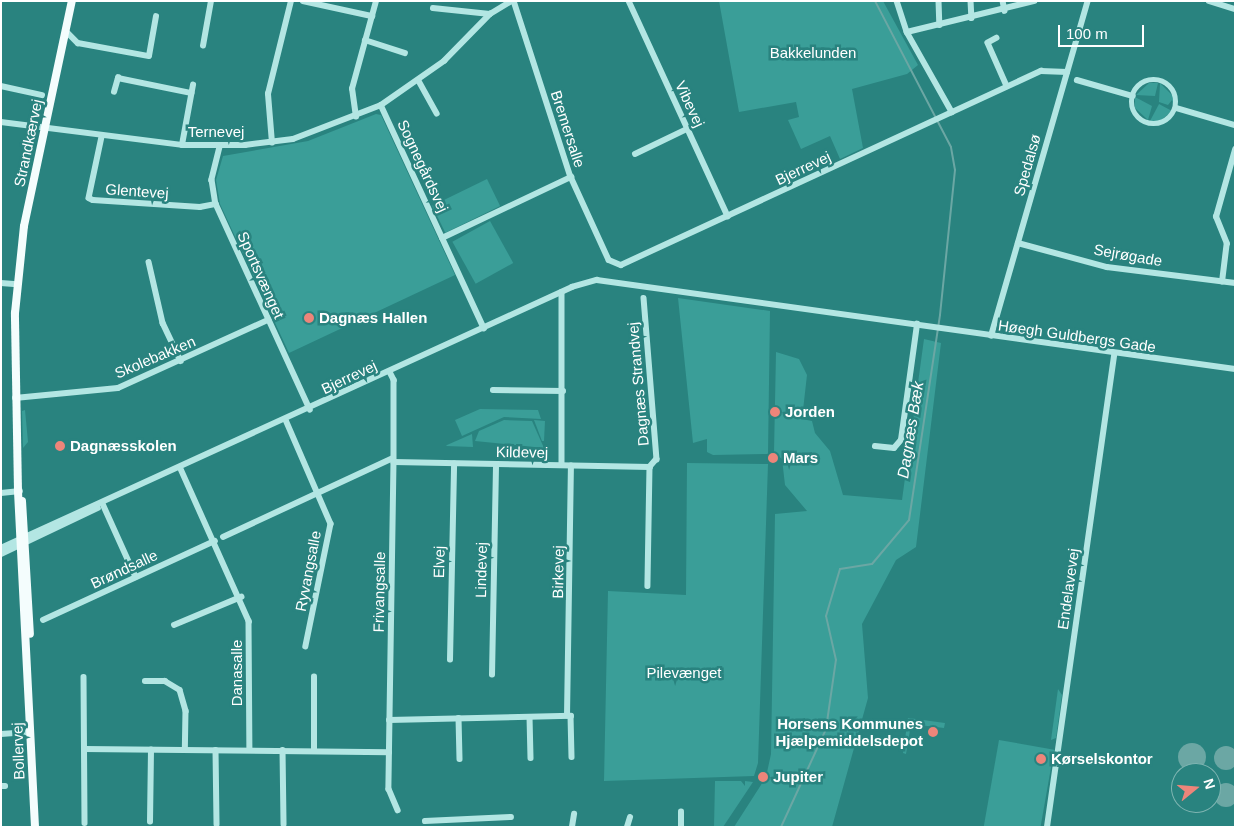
<!DOCTYPE html>
<meta charset="utf-8">
<style>
body{margin:0}
#map{position:relative;width:1236px;height:828px;overflow:hidden;background:#29837f;font-family:Helvetica,sans-serif}
div>[style]{position:absolute}
[style*='--x']{left:calc(var(--x)*1px);top:calc(var(--y)*1px);width:calc(var(--w)*1px);rotate:calc(var(--a)*1deg)}
.green>*{inset:0;background:#3a9e98;transform-origin:0 0}
.water>*{inset:0;background:#6ba7a4}
.round{border-radius:50%}
.stream>*{height:2px;margin:-1px;padding:0 1px;transform-origin:1px;border-radius:1px;background:#6ba7a4}
.minor>*{height:5.5px;margin:-2.75px;padding:0 2.75px;transform-origin:2.75px;border-radius:2.75px;background:#b3e6e3}
.minor>.ring{margin:-2.75px;padding:0;box-sizing:content-box;background:none;border:5.5px solid #b3e6e3;border-radius:50%}
.major>*{height:8px;margin:-4px;padding:0 4px;transform-origin:4px;border-radius:4px;background:#f4fdfd}
.dots>*{width:14px;height:14px;translate:-50% -50%;box-sizing:border-box;border:2px solid #29837f;border-radius:50%}
span{translate:-50% -50%;white-space:nowrap;text-align:center;line-height:1.15;-webkit-text-stroke:5px #29837f;paint-order:stroke}
.park-label{font-size:15px;color:#fff}
.street-label{font-size:15px;color:#fff}
.poi-label{font-size:15px;color:#fff;font-weight:700}
.left{translate:0 -50%;text-align:left}
.right{translate:-100% -50%;text-align:right}
.water-label{font-size:16px;color:#fff;font-style:italic}
.frame{position:absolute;inset:0;border:2px solid #fff;pointer-events:none}
.north{position:absolute;left:1171px;top:763px;width:50px;height:50px;box-sizing:border-box;background:#29837f;border:1px solid #7fb5b2;border-radius:50%;rotate:73deg;font-size:14px;font-weight:700;line-height:20px;text-align:center;color:#fff}
.north::after{content:'';display:block;margin:auto;width:18px;height:22px;background:#ed857a;clip-path:polygon(50% 0,100% 100%,50% 72%,0 100%)}
.scale{position:absolute;left:1058px;top:25px;width:86px;height:22px;box-sizing:border-box;border:2px solid #fff;border-top:0;padding-left:6px;font-size:15px;line-height:18px;white-space:nowrap;color:#fff;-webkit-text-stroke:4px #29837f;paint-order:stroke}
</style>
<div id="map">
<div class="green">
<div style="clip-path:polygon(719px 1px,883px 1px,918px 65px,907px 74px,852px 89px,863px 148px,840px 159px,830px 136px,801px 149px,788px 120px,799px 117px,796px 102px,739px 112px)"></div>
<div style="clip-path:polygon(1149px 83px,1158px 83px,1155px 96px,1136px 95px)"></div>
<div style="clip-path:polygon(1160px 83px,1173px 96px,1173px 106px,1172px 100px,1168px 105px,1159px 102px)"></div>
<div style="clip-path:polygon(1135px 97px,1152px 106px,1148px 120px,1135px 108px)"></div>
<div style="clip-path:polygon(1159px 104px,1172px 111px,1160px 121px,1150px 121px)"></div>
<div style="clip-path:polygon(376px 114px,381px 115px,455px 275px,289px 353px,220px 204px,216px 180px,223px 156px,308px 141px)"></div>
<div style="left:487px;top:179px;width:30px;height:61px;rotate:64deg"></div>
<div style="left:490px;top:221px;width:48px;height:43px;rotate:61deg"></div>
<div style="clip-path:polygon(678px 298px,770px 311px,768px 454px,713px 455px,707px 452px,707px 439px,693px 443px)"></div>
<div style="clip-path:polygon(924px 339px,941px 343px,916px 547px,896px 560px,862px 624px,868px 698px,832px 827px,734px 827px,766px 777px,771px 754px,775px 514px,807px 511px,785px 485px,782px 459px,774px 452px,776px 352px,799px 359px,807px 375px,802px 419px,812px 421px,815px 433px,830px 451px,843px 495px,902px 500px)"></div>
<div style="clip-path:polygon(480px 409px,538px 410px,541px 419px,504px 417px,462px 436px,455px 420px)"></div>
<div style="clip-path:polygon(25px 410px,28px 442px,23px 448px,22px 411px)"></div>
<div style="clip-path:polygon(504px 420px,532px 421px,544px 448px,475px 441px,479px 431px)"></div>
<div style="clip-path:polygon(534px 420px,545px 421px,544px 441px,542px 441px)"></div>
<div style="clip-path:polygon(472px 434px,473px 447px,446px 446px,447px 445px)"></div>
<div style="clip-path:polygon(687px 463px,768px 464px,758px 763px,754px 776px,604px 781px,608px 591px,686px 595px)"></div>
<div style="clip-path:polygon(1058px 689px,1062px 695px,1056px 738px,1051px 740px)"></div>
<div style="clip-path:polygon(908px 718px,945px 723px,944px 728px,911px 724px,906px 754px,903px 753px)"></div>
<div style="left:999px;top:740px;width:56px;height:88px;rotate:10deg"></div>
<div style="clip-path:polygon(715px 781px,741px 781px,745px 786px,745px 781px,753px 782px,723px 827px,714px 827px)"></div>
</div>
<div class="water">
<div class="round" style="left:1178px;top:743px;width:28px;height:28px"></div>
<div class="round" style="left:1214px;top:746px;width:24px;height:24px"></div>
<div class="round" style="left:1214px;top:783px;width:24px;height:24px"></div>
</div>
<div class="stream">
<div style="--x:781;--y:827;--w:108;--a:-65.3"></div>
<div style="--x:826;--y:729;--w:70;--a:-81.8"></div>
<div style="--x:836;--y:660;--w:45;--a:-102.8"></div>
<div style="--x:826;--y:616;--w:49;--a:-73.4"></div>
<div style="--x:840;--y:569;--w:32;--a:-9"></div>
<div style="--x:872;--y:564;--w:57;--a:-49.9"></div>
<div style="--x:909;--y:520;--w:207;--a:-81.4"></div>
<div style="--x:940;--y:315;--w:146;--a:-84.1"></div>
<div style="--x:955;--y:170;--w:23;--a:-100"></div>
<div style="--x:951;--y:147;--w:165;--a:-117.5"></div>
</div>
<div class="minor">
<div style="--x:303;--y:1;--w:71;--a:12.3"></div>
<div style="--x:514;--y:1;--w:185;--a:72.1"></div>
<div style="--x:571;--y:177;--w:91;--a:65.4"></div>
<div style="--x:609;--y:260;--w:13;--a:23"></div>
<div style="--x:621;--y:265;--w:463;--a:-24.8"></div>
<div style="--x:1041;--y:71;--w:26;--a:2"></div>
<div style="--x:629;--y:1;--w:237;--a:65.3"></div>
<div style="--x:897;--y:1;--w:33;--a:72"></div>
<div style="--x:907;--y:32;--w:92;--a:60.6"></div>
<div style="--x:939;--y:1;--w:24;--a:88"></div>
<div style="--x:971;--y:1;--w:17;--a:87"></div>
<div style="--x:1003;--y:1;--w:10;--a:79"></div>
<div style="--x:1209;--y:1;--w:27;--a:17"></div>
<div style="--x:433;--y:8;--w:57;--a:6"></div>
<div style="--x:66;--y:31;--w:17;--a:45"></div>
<div style="--x:78;--y:43;--w:72;--a:10.4"></div>
<div style="--x:149;--y:56;--w:40;--a:-80"></div>
<div style="--x:907;--y:32;--w:131;--a:-13.7"></div>
<div style="--x:997;--y:38;--w:10;--a:151"></div>
<div style="--x:988;--y:43;--w:47;--a:66.2"></div>
<div style="--x:365;--y:40;--w:42;--a:18"></div>
<div style="--x:203;--y:46;--w:46;--a:-79.9"></div>
<div class="ring" style="left:1132px;top:80px;width:38.5px;height:38.5px"></div>
<div style="--x:1077;--y:80;--w:58;--a:15.9"></div>
<div style="--x:419;--y:81;--w:37;--a:61"></div>
<div style="--x:1;--y:86;--w:42;--a:12.4"></div>
<div style="--x:114;--y:92;--w:15;--a:-74"></div>
<div style="--x:118;--y:78;--w:75;--a:11.6"></div>
<div style="--x:381;--y:105;--w:246;--a:65.2"></div>
<div style="--x:1176;--y:108;--w:61;--a:16.1"></div>
<div style="--x:356;--y:117;--w:28;--a:-98"></div>
<div style="--x:352;--y:89;--w:91;--a:-74.7"></div>
<div style="--x:1;--y:122;--w:182;--a:7.2"></div>
<div style="--x:182;--y:145;--w:63;--a:0"></div>
<div style="--x:245;--y:145;--w:48;--a:-7.1"></div>
<div style="--x:293;--y:139;--w:94;--a:-21.1"></div>
<div style="--x:381;--y:105;--w:77;--a:-34.9"></div>
<div style="--x:444;--y:61;--w:66;--a:-45.6"></div>
<div style="--x:490;--y:14;--w:26;--a:-31"></div>
<div style="--x:102;--y:137;--w:62;--a:102"></div>
<div style="--x:89;--y:198;--w:4;--a:27"></div>
<div style="--x:93;--y:200;--w:107;--a:3.7"></div>
<div style="--x:200;--y:207;--w:16;--a:-11"></div>
<div style="--x:272;--y:143;--w:49;--a:-94.7"></div>
<div style="--x:268;--y:94;--w:96;--a:-76.1"></div>
<div style="--x:182;--y:145;--w:61;--a:-79.6"></div>
<div style="--x:220;--y:147;--w:34;--a:104"></div>
<div style="--x:212;--y:180;--w:24;--a:81"></div>
<div style="--x:216;--y:204;--w:226;--a:65.4"></div>
<div style="--x:635;--y:154;--w:58;--a:-25.7"></div>
<div style="--x:442;--y:238;--w:143;--a:-25.3"></div>
<div style="--x:1018;--y:243;--w:92;--a:15.1"></div>
<div style="--x:1107;--y:267;--w:129;--a:7.1"></div>
<div style="--x:149;--y:262;--w:63;--a:77.1"></div>
<div style="--x:163;--y:323;--w:42;--a:64.7"></div>
<div style="--x:1222;--y:282;--w:38;--a:-83"></div>
<div style="--x:1227;--y:244;--w:29;--a:-112"></div>
<div style="--x:1216;--y:217;--w:70;--a:-74.2"></div>
<div style="--x:1;--y:283;--w:16;--a:4"></div>
<div style="--x:562;--y:292;--w:173;--a:90"></div>
<div style="--x:644;--y:298;--w:162;--a:85.4"></div>
<div style="--x:657;--y:459;--w:11;--a:131"></div>
<div style="--x:650;--y:467;--w:119;--a:91"></div>
<div style="--x:991;--y:336;--w:349;--a:-73.9"></div>
<div style="--x:390;--y:372;--w:9;--a:63"></div>
<div style="--x:394;--y:380;--w:82;--a:90"></div>
<div style="--x:394;--y:462;--w:327;--a:90.9"></div>
<div style="--x:389;--y:789;--w:23;--a:67"></div>
<div style="--x:493;--y:390;--w:70;--a:0.8"></div>
<div style="--x:15;--y:398;--w:103;--a:-5.5"></div>
<div style="--x:118;--y:388;--w:165;--a:-24.4"></div>
<div style="--x:286;--y:420;--w:113;--a:66.6"></div>
<div style="--x:331;--y:524;--w:125;--a:101.6"></div>
<div style="--x:875;--y:446;--w:19;--a:6"></div>
<div style="--x:894;--y:448;--w:11;--a:-49"></div>
<div style="--x:901;--y:440;--w:117;--a:-82.1"></div>
<div style="--x:394;--y:462;--w:256;--a:1.1"></div>
<div style="--x:181;--y:469;--w:167;--a:65.9"></div>
<div style="--x:249;--y:621;--w:129;--a:89.6"></div>
<div style="--x:1;--y:493;--w:19;--a:-6"></div>
<div style="--x:103;--y:504;--w:80;--a:65.7"></div>
<div style="--x:223;--y:537;--w:187;--a:-24.9"></div>
<div style="--x:1;--y:548;--w:628;--a:-24.56"></div>
<div style="--x:572;--y:287;--w:26;--a:-16"></div>
<div style="--x:597;--y:280;--w:644;--a:7.94"></div>
<div style="--x:1;--y:554;--w:107;--a:-25.4"></div>
<div style="--x:43;--y:620;--w:189;--a:-24.7"></div>
<div style="--x:174;--y:625;--w:73;--a:-22.7"></div>
<div style="--x:450;--y:660;--w:196;--a:-88.8"></div>
<div style="--x:492;--y:675;--w:210;--a:-88.9"></div>
<div style="--x:84;--y:677;--w:146;--a:89.6"></div>
<div style="--x:145;--y:681;--w:20;--a:0"></div>
<div style="--x:165;--y:681;--w:17;--a:31"></div>
<div style="--x:180;--y:690;--w:22;--a:74"></div>
<div style="--x:186;--y:711;--w:39;--a:91"></div>
<div style="--x:567;--y:716;--w:250;--a:-89.1"></div>
<div style="--x:530;--y:717;--w:41;--a:88.6"></div>
<div style="--x:459;--y:718;--w:41;--a:88.6"></div>
<div style="--x:389;--y:720;--w:182;--a:-1.3"></div>
<div style="--x:571;--y:716;--w:41;--a:88.6"></div>
<div style="--x:1;--y:734;--w:30;--a:-4"></div>
<div style="--x:85;--y:749;--w:304;--a:0.6"></div>
<div style="--x:216;--y:750;--w:74;--a:89.2"></div>
<div style="--x:283;--y:750;--w:74;--a:89.2"></div>
<div style="--x:314;--y:751;--w:74;--a:-90"></div>
<div style="--x:1;--y:786;--w:4;--a:0"></div>
<div style="--x:425;--y:821;--w:86;--a:-2.7"></div>
<div style="--x:150;--y:822;--w:72;--a:-89.2"></div>
<div style="--x:572;--y:827;--w:13;--a:-81"></div>
<div style="--x:627;--y:827;--w:10;--a:-73"></div>
<div style="--x:681;--y:827;--w:15;--a:-90"></div>
<div style="--x:1047;--y:827;--w:477;--a:-81.9"></div>
</div>
<div class="major">
<div style="--x:22;--y:501;--w:133;--a:86.6"></div>
<div style="--x:35;--y:827;--w:336;--a:-92.9"></div>
<div style="--x:18;--y:491;--w:178;--a:-91"></div>
<div style="--x:15;--y:313;--w:87;--a:-84.1"></div>
<div style="--x:24;--y:226;--w:230;--a:-78"></div>
</div>
<div class="dots">
<div style="left:309px;top:318px;background:#ed857a"></div>
<div style="left:775px;top:412px;background:#ed857a"></div>
<div style="left:60px;top:446px;background:#ed857a"></div>
<div style="left:773px;top:458px;background:#ed857a"></div>
<div style="left:933px;top:732px;background:#ed857a"></div>
<div style="left:1041px;top:759px;background:#ed857a"></div>
<div style="left:763px;top:777px;background:#ed857a"></div>
</div>
<div class="park-label">
<span style="left:813px;top:53px">Bakkelunden</span>
<span style="left:684px;top:673px">Pilevænget</span>
</div>
<div class="street-label">
<span style="left:690px;top:104px;rotate:65deg">Vibevej</span>
<span style="left:568px;top:129px;rotate:72deg">Bremersalle</span>
<span style="left:216px;top:132px">Ternevej</span>
<span style="left:28px;top:143px;rotate:-78deg">Strandkærvej</span>
<span style="left:1027px;top:165px;rotate:-74deg">Spedalsø</span>
<span style="left:423px;top:166px;rotate:65deg">Sognegårdsvej</span>
<span style="left:803px;top:168px;rotate:-25deg">Bjerrevej</span>
<span style="left:137px;top:191px;rotate:4deg">Glentevej</span>
<span style="left:1128px;top:255px;rotate:10deg">Sejrøgade</span>
<span style="left:261px;top:275px;rotate:66deg">Sportsvænget</span>
<span style="left:1077px;top:336px;rotate:8deg">Høegh Guldbergs Gade</span>
<span style="left:155px;top:357px;rotate:-23deg">Skolebakken</span>
<span style="left:349px;top:377px;rotate:-25deg">Bjerrevej</span>
<span style="left:638px;top:384px;rotate:-95deg">Dagnæs Strandvej</span>
<span style="left:522px;top:452px;rotate:1deg">Kildevej</span>
<span style="left:439px;top:562px;rotate:-89deg">Elvej</span>
<span style="left:124px;top:569px;rotate:-25deg">Brøndsalle</span>
<span style="left:481px;top:570px;rotate:-89deg">Lindevej</span>
<span style="left:308px;top:571px;rotate:-79deg">Ryvangsalle</span>
<span style="left:558px;top:572px;rotate:-89deg">Birkevej</span>
<span style="left:1068px;top:589px;rotate:-82deg">Endelavevej</span>
<span style="left:379px;top:592px;rotate:-89deg">Frivangsalle</span>
<span style="left:237px;top:673px;rotate:-90deg">Danasalle</span>
<span style="left:18px;top:751px;rotate:-92deg">Bollervej</span>
</div>
<div class="poi-label">
<span class="left" style="left:319px;top:318px">Dagnæs Hallen</span>
<span class="left" style="left:785px;top:412px">Jorden</span>
<span class="left" style="left:70px;top:446px">Dagnæsskolen</span>
<span class="left" style="left:783px;top:458px">Mars</span>
<span class="right" style="left:923px;top:732px">Horsens Kommunes<br>Hjælpemiddelsdepot</span>
<span class="left" style="left:1051px;top:759px">Kørselskontor</span>
<span class="left" style="left:773px;top:777px">Jupiter</span>
</div>
<div class="water-label">
<span style="left:911px;top:430px;rotate:-81deg">Dagnæs Bæk</span>
</div>
<div class="frame"></div>
<div class="north">N</div>
<div class="scale">100 m</div>
</div>
